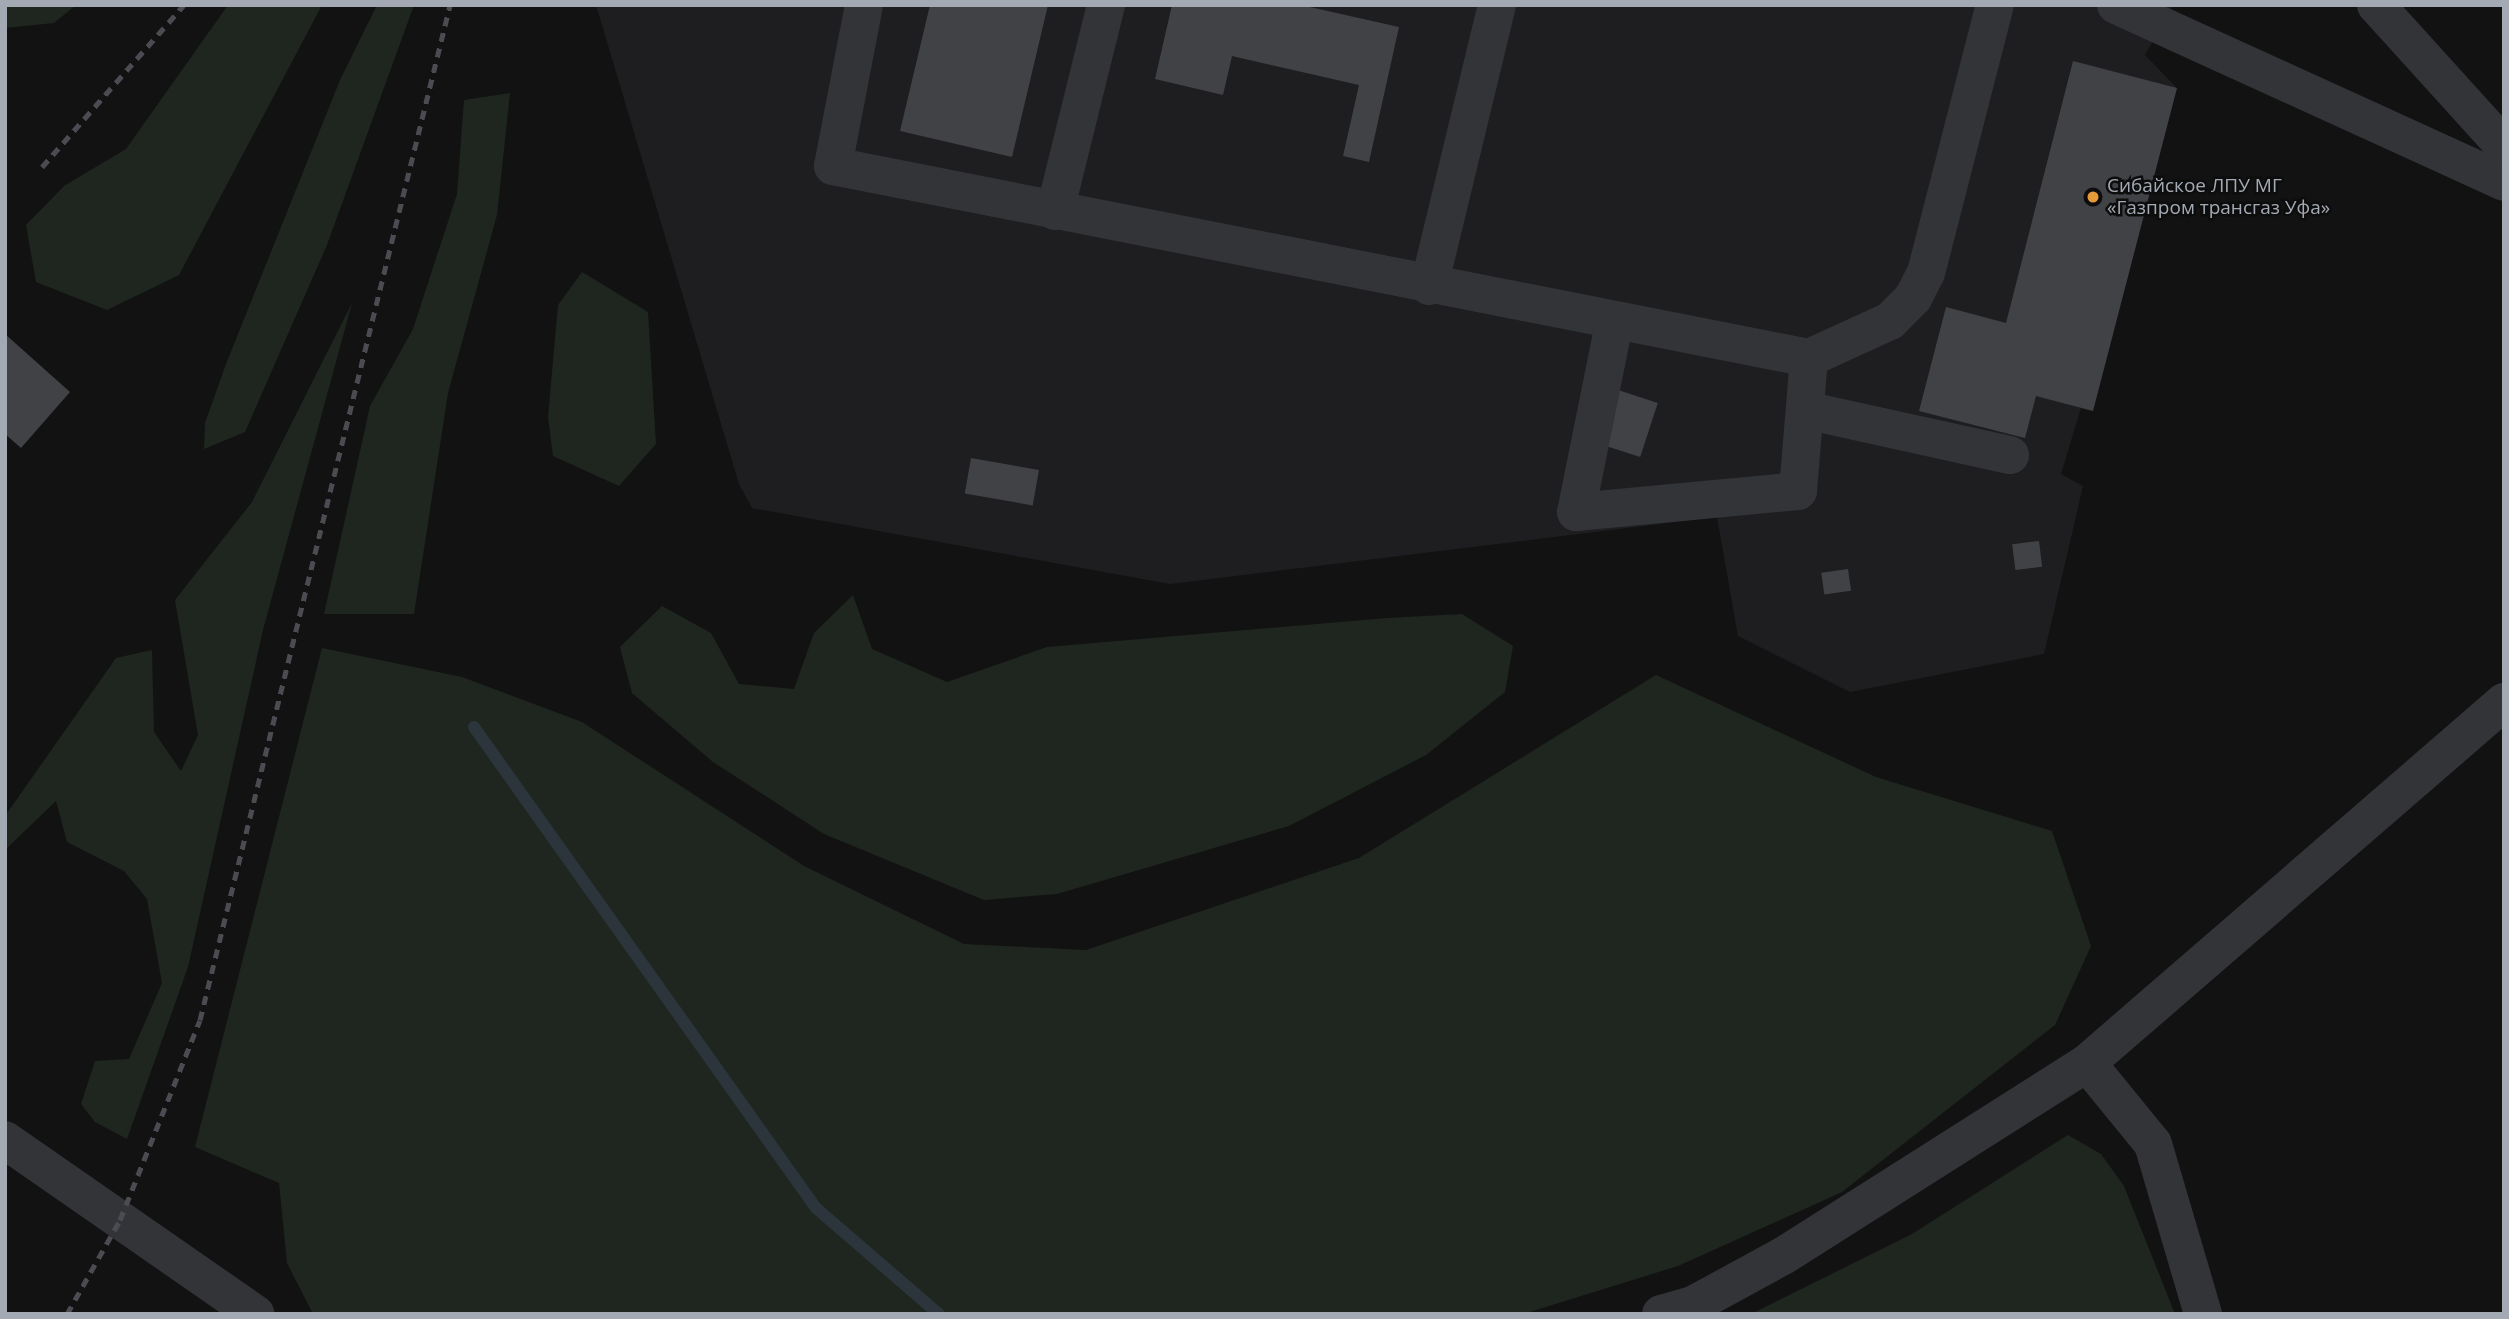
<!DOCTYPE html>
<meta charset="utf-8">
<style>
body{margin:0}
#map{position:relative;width:2509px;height:1319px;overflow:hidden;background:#121213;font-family:"Open Sans",sans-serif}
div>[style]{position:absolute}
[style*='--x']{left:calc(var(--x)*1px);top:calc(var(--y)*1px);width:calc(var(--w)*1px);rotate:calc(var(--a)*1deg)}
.built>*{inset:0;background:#1e1e20}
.green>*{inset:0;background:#1e261f}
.stream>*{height:12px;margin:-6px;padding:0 6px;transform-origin:6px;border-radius:6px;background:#2c353b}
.building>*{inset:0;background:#414246;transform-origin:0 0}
.minor>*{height:38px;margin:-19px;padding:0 19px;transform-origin:19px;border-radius:19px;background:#333438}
.rail>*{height:5px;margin-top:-2.5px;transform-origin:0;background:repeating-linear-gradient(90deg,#4a4c51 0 9px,transparent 0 16px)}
.dots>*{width:19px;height:19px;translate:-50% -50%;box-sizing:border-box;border:4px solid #0d0d0e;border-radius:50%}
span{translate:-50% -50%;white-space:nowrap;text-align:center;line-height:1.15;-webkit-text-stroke:5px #0d0d0e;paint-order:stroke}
.poi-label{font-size:19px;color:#a4aab3}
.left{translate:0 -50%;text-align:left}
.frame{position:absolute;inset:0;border:7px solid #a4aab3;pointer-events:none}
</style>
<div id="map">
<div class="built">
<div style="clip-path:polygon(596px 5px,2173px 5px,2145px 55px,2177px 88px,2093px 411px,2081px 408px,2061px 474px,2083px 486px,2044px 654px,1850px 692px,1738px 636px,1717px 517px,1170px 584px,752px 508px,739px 484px)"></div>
</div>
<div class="green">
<div style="clip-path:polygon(5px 5px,76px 5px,54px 23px,5px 28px)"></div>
<div style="clip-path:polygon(228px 5px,322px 5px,179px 275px,107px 310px,36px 282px,26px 225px,64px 186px,126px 149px)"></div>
<div style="clip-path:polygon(377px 5px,414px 5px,327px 245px,245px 432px,204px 449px,205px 423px,226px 364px,340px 80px)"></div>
<div style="clip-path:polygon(510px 93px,497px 215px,448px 393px,414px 614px,324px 614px,370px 406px,413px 329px,457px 194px,464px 100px)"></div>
<div style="clip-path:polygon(582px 272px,648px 312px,656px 444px,619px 486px,553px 456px,548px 417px,558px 305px)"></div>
<div style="clip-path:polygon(352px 303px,263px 630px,188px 967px,127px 1139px,95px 1122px,81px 1104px,95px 1061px,129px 1059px,162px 983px,147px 899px,124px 871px,67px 842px,56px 801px,5px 850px,5px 816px,116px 658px,152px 650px,154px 732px,181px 771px,198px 735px,175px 600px,252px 502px)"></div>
<div style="clip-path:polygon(853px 595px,872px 649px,947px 682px,1047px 647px,1387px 618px,1462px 614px,1513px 646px,1505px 692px,1426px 755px,1289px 826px,1057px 894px,984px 900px,824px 834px,713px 762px,632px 693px,620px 647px,662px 606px,711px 633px,739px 684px,794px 689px,814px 633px)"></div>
<div style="clip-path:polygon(322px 648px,462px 677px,582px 722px,804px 866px,964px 944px,1086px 950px,1359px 858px,1656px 675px,1876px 777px,2052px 831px,2091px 946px,2055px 1025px,1842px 1192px,1678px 1266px,1523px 1314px,313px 1314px,287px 1263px,279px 1183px,195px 1147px)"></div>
<div style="clip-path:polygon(2068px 1135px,2101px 1154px,2124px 1186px,2175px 1314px,1751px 1314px,1912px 1234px)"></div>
</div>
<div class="stream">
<div style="--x:474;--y:727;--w:590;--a:54.59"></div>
<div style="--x:816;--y:1208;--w:162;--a:40.8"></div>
</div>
<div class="building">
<div style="clip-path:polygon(930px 5px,1048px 5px,1012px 157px,900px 131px)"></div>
<div style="clip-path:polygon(1172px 5px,1301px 5px,1399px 27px,1369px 162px,1343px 156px,1359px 85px,1232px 56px,1223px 95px,1155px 79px)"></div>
<div style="clip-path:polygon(2073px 61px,2177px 88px,2093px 411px,2036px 396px,2025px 438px,1919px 411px,1946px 307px,2006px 323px)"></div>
<div style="clip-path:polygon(5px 334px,70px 392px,21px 448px,5px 434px)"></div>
<div style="left:1615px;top:389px;width:45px;height:57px;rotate:18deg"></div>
<div style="left:971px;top:458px;width:69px;height:36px;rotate:10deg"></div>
<div style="left:2039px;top:541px;width:26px;height:27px;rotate:83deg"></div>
<div style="left:1848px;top:569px;width:22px;height:27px;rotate:82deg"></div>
</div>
<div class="minor">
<div style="--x:864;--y:5;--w:164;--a:100.9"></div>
<div style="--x:833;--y:166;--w:995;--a:11.13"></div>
<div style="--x:1809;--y:358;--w:89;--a:-24.6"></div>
<div style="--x:1890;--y:321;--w:33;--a:-45"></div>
<div style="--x:1913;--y:298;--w:28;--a:-63"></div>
<div style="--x:1926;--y:273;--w:277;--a:-75.6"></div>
<div style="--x:2116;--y:5;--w:426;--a:24.5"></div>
<div style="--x:2376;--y:5;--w:190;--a:47.8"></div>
<div style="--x:1055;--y:211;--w:212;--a:-76.1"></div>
<div style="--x:1429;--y:286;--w:289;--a:-76.4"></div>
<div style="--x:1614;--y:324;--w:192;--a:101.4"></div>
<div style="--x:1576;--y:512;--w:223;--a:-5.4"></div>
<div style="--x:1798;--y:491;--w:133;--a:-85.3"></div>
<div style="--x:1805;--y:410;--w:210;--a:12.4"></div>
<div style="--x:2087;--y:1063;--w:104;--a:50.8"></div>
<div style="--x:2153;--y:1144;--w:177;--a:73.6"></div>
<div style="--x:5;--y:1140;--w:305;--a:34.8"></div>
<div style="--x:1661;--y:1314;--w:33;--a:-16"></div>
<div style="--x:1693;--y:1305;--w:102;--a:-28.6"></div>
<div style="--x:1783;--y:1256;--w:360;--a:-32.4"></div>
<div style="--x:2087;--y:1063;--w:552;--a:-40.88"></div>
</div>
<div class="rail">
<div style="--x:42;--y:167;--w:215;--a:-48.8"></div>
<div style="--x:67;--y:1314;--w:108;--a:-60.6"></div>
<div style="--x:120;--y:1220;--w:215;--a:-68.2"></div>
<div style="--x:200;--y:1020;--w:1045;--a:-76.16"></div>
</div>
<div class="dots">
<div style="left:2093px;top:197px;background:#e59938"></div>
</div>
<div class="poi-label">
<span class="left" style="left:2107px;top:197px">Сибайское ЛПУ МГ<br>«Газпром трансгаз Уфа»</span>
</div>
<div class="frame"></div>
</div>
